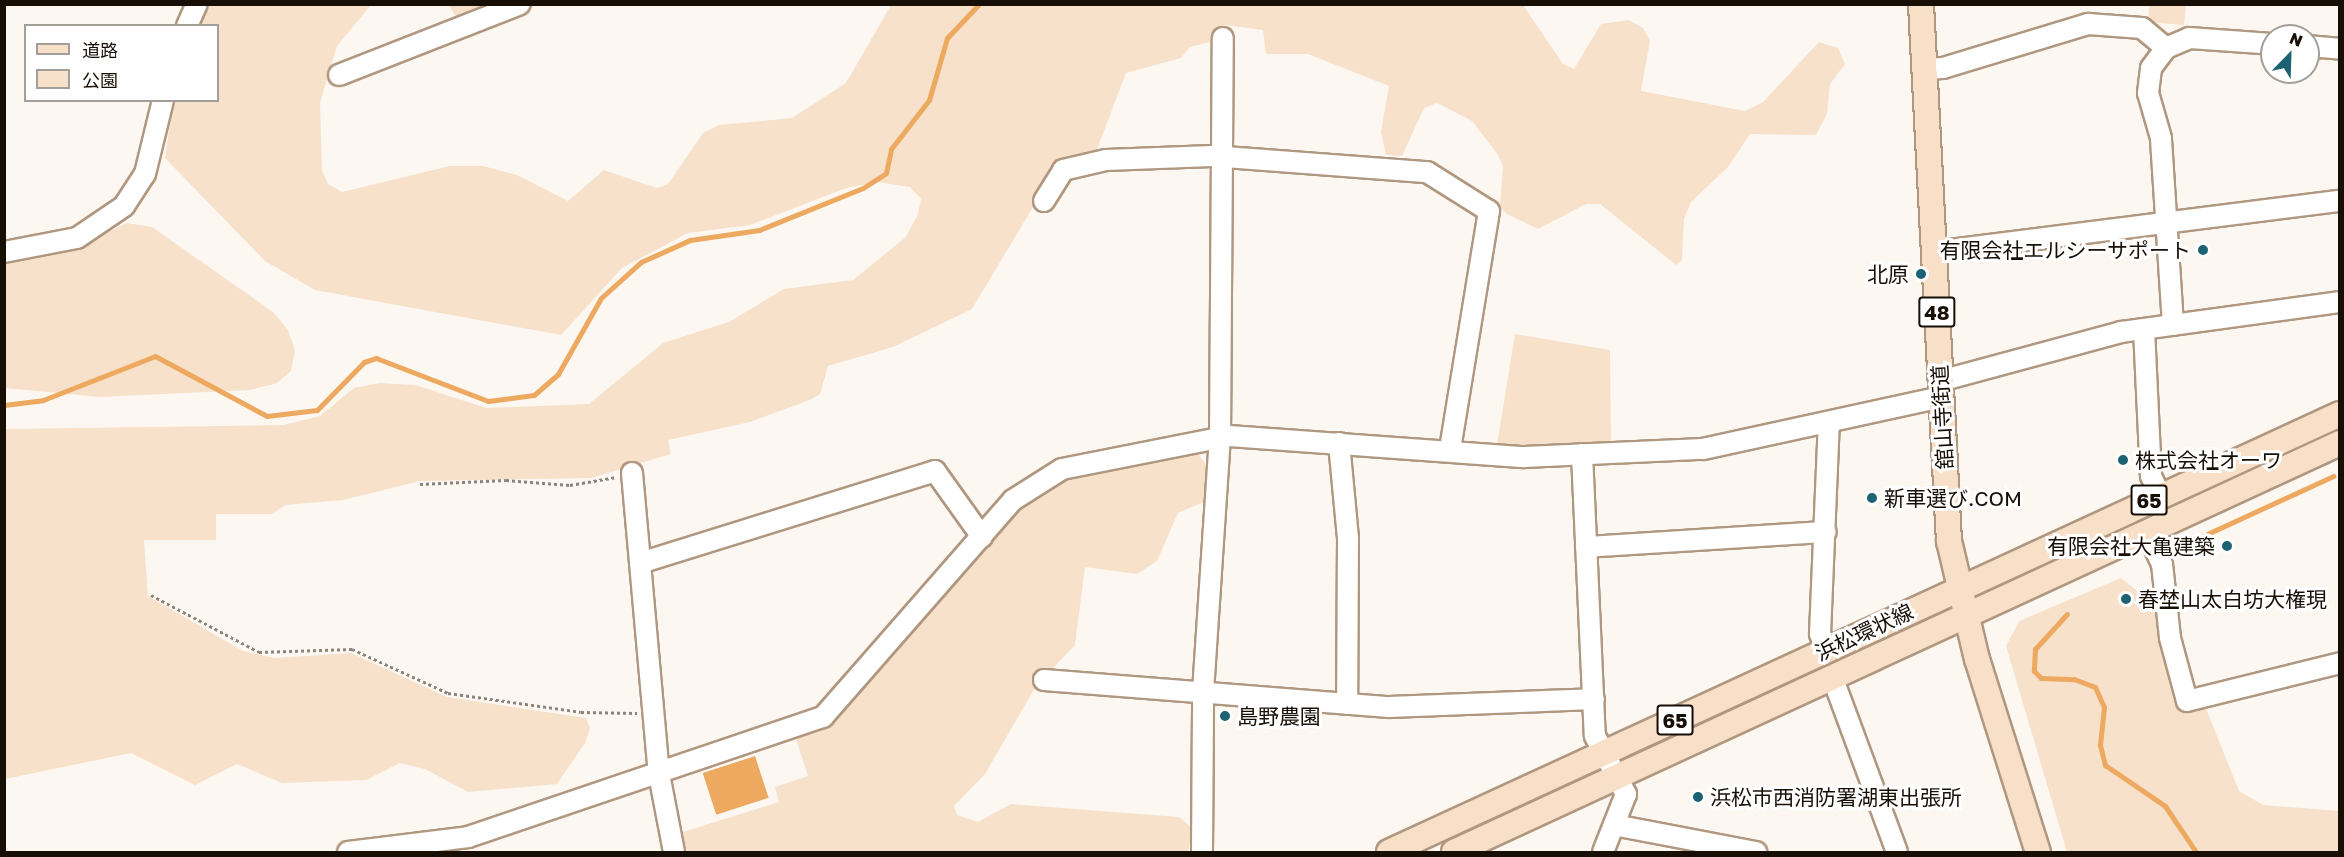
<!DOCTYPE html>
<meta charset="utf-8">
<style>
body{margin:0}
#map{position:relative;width:2344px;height:857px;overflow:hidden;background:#fdf7f2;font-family:"Golos Text","Noto Sans JP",sans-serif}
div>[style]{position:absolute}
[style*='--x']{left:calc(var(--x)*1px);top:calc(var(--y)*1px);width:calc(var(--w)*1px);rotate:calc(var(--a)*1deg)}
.green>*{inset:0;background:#f7e1cb}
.water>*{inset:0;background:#eda95f;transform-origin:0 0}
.stream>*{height:5px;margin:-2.5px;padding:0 2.5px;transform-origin:2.5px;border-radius:2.5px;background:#eda95f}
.path>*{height:3px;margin-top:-1.5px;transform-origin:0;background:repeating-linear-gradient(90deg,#8b847d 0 3px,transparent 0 6px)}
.roads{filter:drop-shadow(2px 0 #b0977f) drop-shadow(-2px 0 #b0977f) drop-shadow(0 2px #b0977f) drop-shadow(0 -2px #b0977f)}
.minor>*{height:20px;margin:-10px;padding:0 10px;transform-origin:10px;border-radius:10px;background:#fff}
.major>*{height:24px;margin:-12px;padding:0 12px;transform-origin:12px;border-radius:12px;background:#f7dfc8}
.dots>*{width:16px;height:16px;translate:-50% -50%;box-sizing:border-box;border:3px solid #fff;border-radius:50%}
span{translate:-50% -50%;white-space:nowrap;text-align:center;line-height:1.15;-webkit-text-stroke:6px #fff;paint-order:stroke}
.shield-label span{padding:2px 4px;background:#fff;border:2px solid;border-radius:4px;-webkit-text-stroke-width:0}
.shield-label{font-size:20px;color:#170e06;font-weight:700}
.poi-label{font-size:21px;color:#170e06}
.right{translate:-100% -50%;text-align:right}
.left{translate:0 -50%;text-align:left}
.street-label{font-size:21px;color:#170e06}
.frame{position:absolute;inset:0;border:6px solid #170e06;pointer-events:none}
.legend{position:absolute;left:24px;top:24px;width:195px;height:78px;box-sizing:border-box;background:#fff;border:2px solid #a29f9b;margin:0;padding:8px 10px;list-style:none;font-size:18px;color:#170e06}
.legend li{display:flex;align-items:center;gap:12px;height:30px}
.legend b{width:30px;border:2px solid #a29f9b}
.north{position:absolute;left:2260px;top:24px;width:60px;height:60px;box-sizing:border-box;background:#fff;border:2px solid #a29f9b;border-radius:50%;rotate:23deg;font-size:16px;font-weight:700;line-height:24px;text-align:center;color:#170e06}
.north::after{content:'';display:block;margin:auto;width:21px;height:27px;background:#1c6273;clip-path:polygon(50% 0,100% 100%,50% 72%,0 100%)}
</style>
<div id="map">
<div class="green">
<div style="clip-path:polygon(207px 5px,371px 5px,337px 46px,320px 103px,322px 170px,328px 184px,342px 192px,450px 166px,483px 166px,517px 175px,568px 201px,604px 170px,657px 188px,668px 184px,703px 133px,719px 125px,792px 118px,846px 83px,891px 5px,1523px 5px,1563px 64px,1574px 69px,1601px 24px,1629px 20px,1643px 28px,1650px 41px,1641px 91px,1745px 111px,1763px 102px,1819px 42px,1838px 48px,1845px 64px,1830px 84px,1827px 114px,1816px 135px,1750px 134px,1728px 167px,1691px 202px,1684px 219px,1682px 260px,1676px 265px,1600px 204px,1586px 204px,1538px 229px,1507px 214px,1500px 207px,1503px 166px,1498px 155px,1472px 121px,1437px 103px,1424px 108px,1402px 156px,1386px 155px,1381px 132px,1389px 86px,1308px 54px,1266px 54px,1263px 30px,1225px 25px,1214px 41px,1190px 47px,1181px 58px,1126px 73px,1096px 152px,1054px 172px,972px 309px,893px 347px,828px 366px,820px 394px,812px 399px,750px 422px,668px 440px,671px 454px,591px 478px,420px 481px,343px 500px,286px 505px,272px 514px,216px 514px,216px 540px,144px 540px,148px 596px,243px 651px,274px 658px,351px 653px,447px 697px,586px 718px,590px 728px,585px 743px,557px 784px,468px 792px,425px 769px,400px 763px,366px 780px,282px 783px,237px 764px,195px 785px,131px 753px,5px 779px,4px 429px,284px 425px,320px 416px,354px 388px,380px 383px,415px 385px,487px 408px,589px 404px,663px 343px,729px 322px,784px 289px,853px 280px,906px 237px,918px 214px,921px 199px,910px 187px,878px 182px,846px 188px,750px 225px,688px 233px,622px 268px,561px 335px,315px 290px,265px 261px,165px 158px,173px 101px,218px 100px,218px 26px,197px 25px)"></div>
<div style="clip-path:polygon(449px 5px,486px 5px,483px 12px,458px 20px)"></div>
<div style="clip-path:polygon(2149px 5px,2186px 5px,2184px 25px,2148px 22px)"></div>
<div style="clip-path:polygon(127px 223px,152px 227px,273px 312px,288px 330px,295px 350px,291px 371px,277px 383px,250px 390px,100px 397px,5px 388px,5px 262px,80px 246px)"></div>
<div style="clip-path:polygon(1515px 334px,1610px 350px,1611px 444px,1497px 445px)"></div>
<div style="clip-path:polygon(1187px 454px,1199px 455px,1211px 472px,1206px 501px,1178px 513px,1157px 561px,1137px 574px,1085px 567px,1075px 645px,1036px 686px,985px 774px,954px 806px,957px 815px,978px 822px,1011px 804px,1179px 817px,1193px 829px,1188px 852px,680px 852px,683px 832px,779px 802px,775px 787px,808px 776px,796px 739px,828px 725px,846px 708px,1020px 507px,1066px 477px)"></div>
<div style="clip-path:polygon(2121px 578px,2159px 608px,2163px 639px,2207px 711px,2239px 791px,2263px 805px,2339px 811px,2339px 852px,2067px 852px,2006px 646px,2019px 621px)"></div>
</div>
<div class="water">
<div style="left:755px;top:756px;width:44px;height:55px;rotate:72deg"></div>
</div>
<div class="stream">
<div style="--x:2308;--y:56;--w:12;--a:5"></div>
<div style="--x:4;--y:405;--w:39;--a:-7"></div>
<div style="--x:43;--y:400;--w:120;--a:-21.4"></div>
<div style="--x:155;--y:356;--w:127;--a:28.2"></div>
<div style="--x:267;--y:416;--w:50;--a:-6.8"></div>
<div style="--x:317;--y:410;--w:67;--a:-45.6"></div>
<div style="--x:364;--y:362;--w:13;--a:-18"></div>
<div style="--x:376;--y:358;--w:120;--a:21"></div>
<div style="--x:488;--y:401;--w:46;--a:-7.4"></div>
<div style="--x:534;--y:395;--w:32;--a:-41"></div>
<div style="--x:558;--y:374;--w:87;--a:-60.5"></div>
<div style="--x:601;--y:298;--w:54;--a:-42"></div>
<div style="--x:641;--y:262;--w:54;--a:-24.2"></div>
<div style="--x:690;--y:240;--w:70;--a:-8.2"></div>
<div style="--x:759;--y:230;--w:112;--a:-22"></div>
<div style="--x:863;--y:188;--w:27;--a:-33"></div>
<div style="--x:886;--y:173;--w:25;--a:-78"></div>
<div style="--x:891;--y:149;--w:62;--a:-52.2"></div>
<div style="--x:929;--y:100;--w:65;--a:-73.8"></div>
<div style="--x:947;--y:38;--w:47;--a:-46.7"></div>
<div style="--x:2168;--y:552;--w:182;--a:-24.7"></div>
<div style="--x:2067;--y:614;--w:47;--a:132.4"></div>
<div style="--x:2035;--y:649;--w:22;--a:93"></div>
<div style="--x:2034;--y:671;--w:10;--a:45"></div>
<div style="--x:2041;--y:678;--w:33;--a:2"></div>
<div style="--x:2074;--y:679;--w:22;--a:21"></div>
<div style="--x:2095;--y:687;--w:22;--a:66"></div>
<div style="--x:2104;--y:707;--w:38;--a:96"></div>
<div style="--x:2100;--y:745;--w:21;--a:76"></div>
<div style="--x:2105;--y:765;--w:73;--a:34.3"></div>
<div style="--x:2165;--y:806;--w:55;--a:56"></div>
</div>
<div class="path">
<div style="--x:420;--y:484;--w:86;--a:-2.7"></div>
<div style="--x:506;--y:480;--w:64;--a:4.5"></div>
<div style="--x:570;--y:485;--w:47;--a:-9.9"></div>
<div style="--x:151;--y:595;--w:122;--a:27.8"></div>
<div style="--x:259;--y:652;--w:93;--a:-1.8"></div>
<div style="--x:352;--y:649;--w:106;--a:24.6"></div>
<div style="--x:448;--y:693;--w:134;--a:8.1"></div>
<div style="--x:581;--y:712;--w:56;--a:1"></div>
<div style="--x:2136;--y:596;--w:13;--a:-18"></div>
</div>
<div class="roads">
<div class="minor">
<div style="--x:187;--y:26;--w:24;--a:-66"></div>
<div style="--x:2308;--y:46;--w:32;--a:5"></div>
<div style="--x:1924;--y:69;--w:19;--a:-3"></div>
<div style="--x:1943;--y:68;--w:152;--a:-16.9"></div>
<div style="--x:2088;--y:24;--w:54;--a:4.2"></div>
<div style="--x:2142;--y:28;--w:31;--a:40"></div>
<div style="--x:339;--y:75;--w:194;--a:-21.4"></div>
<div style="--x:1044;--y:201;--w:36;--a:-58"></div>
<div style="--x:1063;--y:170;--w:44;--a:-13.1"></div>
<div style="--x:1106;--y:160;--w:106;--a:-2.2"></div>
<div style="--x:1212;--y:156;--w:216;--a:4.3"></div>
<div style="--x:1427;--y:172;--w:73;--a:32.2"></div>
<div style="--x:1489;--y:211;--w:242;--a:99.3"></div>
<div style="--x:4;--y:252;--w:74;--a:-10.9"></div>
<div style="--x:77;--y:238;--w:57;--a:-34.2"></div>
<div style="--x:124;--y:206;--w:38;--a:-57"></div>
<div style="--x:145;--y:174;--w:76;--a:-76.3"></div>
<div style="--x:1934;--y:252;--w:409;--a:-7.2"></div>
<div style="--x:2173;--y:325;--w:187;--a:-93.7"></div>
<div style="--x:2161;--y:138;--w:47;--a:-106.1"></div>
<div style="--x:2148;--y:93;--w:25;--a:-83"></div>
<div style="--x:2151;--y:68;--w:25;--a:-53"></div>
<div style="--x:2166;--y:48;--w:25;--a:-23"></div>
<div style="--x:2189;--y:38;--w:83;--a:4.1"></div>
<div style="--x:2144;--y:329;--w:147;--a:87.3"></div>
<div style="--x:2151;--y:476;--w:21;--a:65"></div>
<div style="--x:1940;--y:381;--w:188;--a:-15.1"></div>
<div style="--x:2121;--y:332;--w:221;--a:-7.8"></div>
<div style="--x:1339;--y:443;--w:95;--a:84.6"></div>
<div style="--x:1348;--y:538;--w:166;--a:90.3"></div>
<div style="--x:1582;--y:454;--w:282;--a:87.4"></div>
<div style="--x:1595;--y:736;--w:66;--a:61.9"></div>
<div style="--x:1626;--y:794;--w:62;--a:111.6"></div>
<div style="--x:632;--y:473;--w:302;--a:84.9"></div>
<div style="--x:659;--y:774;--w:79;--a:79.1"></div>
<div style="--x:2147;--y:532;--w:35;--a:65"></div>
<div style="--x:2162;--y:564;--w:74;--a:83.8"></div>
<div style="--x:2170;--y:638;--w:65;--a:74.9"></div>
<div style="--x:2187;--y:701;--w:158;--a:-13.9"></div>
<div style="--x:1586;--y:547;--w:240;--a:-3.6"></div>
<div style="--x:640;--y:563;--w:309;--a:-17.3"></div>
<div style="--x:935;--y:471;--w:81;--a:54.5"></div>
<div style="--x:1827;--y:649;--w:17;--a:-115"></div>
<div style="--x:1820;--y:634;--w:212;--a:-87.6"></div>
<div style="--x:1833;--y:679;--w:184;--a:69.7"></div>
<div style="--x:1044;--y:680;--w:346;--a:4.5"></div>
<div style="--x:1389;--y:707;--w:205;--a:-2.2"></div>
<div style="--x:1614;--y:825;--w:145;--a:10.8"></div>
<div style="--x:348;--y:852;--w:121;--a:-7.1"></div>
<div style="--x:468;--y:837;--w:375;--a:-18.7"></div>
<div style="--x:823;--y:717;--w:288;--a:-48.8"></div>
<div style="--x:1013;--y:500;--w:58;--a:-32.3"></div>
<div style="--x:1062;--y:469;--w:170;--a:-11.2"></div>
<div style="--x:1229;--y:436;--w:296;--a:4.1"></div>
<div style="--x:1524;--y:457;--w:179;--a:-2.6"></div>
<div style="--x:1703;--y:449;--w:244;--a:-12.3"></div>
<div style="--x:1202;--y:852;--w:160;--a:-89.6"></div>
<div style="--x:1203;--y:692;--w:255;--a:-86.2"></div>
<div style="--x:1220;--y:438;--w:400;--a:-89.6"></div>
</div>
<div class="major">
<div style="--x:1921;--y:4;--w:538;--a:87.02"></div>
<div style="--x:1949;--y:541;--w:121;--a:76.7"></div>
<div style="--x:1977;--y:659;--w:202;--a:72.5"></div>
<div style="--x:1389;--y:852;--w:1047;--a:-24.73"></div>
<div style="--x:1454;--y:852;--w:976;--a:-24.78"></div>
</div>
</div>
<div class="dots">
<div style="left:2203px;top:250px;background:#1c6273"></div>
<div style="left:1921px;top:274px;background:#1c6273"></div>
<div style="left:2123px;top:460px;background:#1c6273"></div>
<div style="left:1872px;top:498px;background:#1c6273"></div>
<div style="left:2227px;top:546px;background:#1c6273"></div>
<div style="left:2126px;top:599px;background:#1c6273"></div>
<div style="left:1225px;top:716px;background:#1c6273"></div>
<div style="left:1698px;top:797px;background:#1c6273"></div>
</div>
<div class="shield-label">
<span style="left:1937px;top:312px">48</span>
<span style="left:2149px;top:500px">65</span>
<span style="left:1675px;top:720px">65</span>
</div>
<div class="poi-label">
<span class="right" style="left:2191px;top:250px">有限会社エルシーサポート</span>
<span class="right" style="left:1909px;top:274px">北原</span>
<span class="left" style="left:2135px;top:460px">株式会社オーワ</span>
<span class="left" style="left:1884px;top:498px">新車選び.COM</span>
<span class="right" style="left:2215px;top:546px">有限会社大亀建築</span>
<span class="left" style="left:2138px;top:599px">春埜山太白坊大権現</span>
<span class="left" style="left:1237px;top:716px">島野農園</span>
<span class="left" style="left:1710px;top:797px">浜松市西消防署湖東出張所</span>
</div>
<div class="street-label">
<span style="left:1942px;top:417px;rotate:-93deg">舘山寺街道</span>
<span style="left:1864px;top:632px;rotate:-25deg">浜松環状線</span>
</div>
<div class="frame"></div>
<ul class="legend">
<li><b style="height:8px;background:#f7dfc8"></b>道路</li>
<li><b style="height:16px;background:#f7e1cb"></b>公園</li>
</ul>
<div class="north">N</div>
</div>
